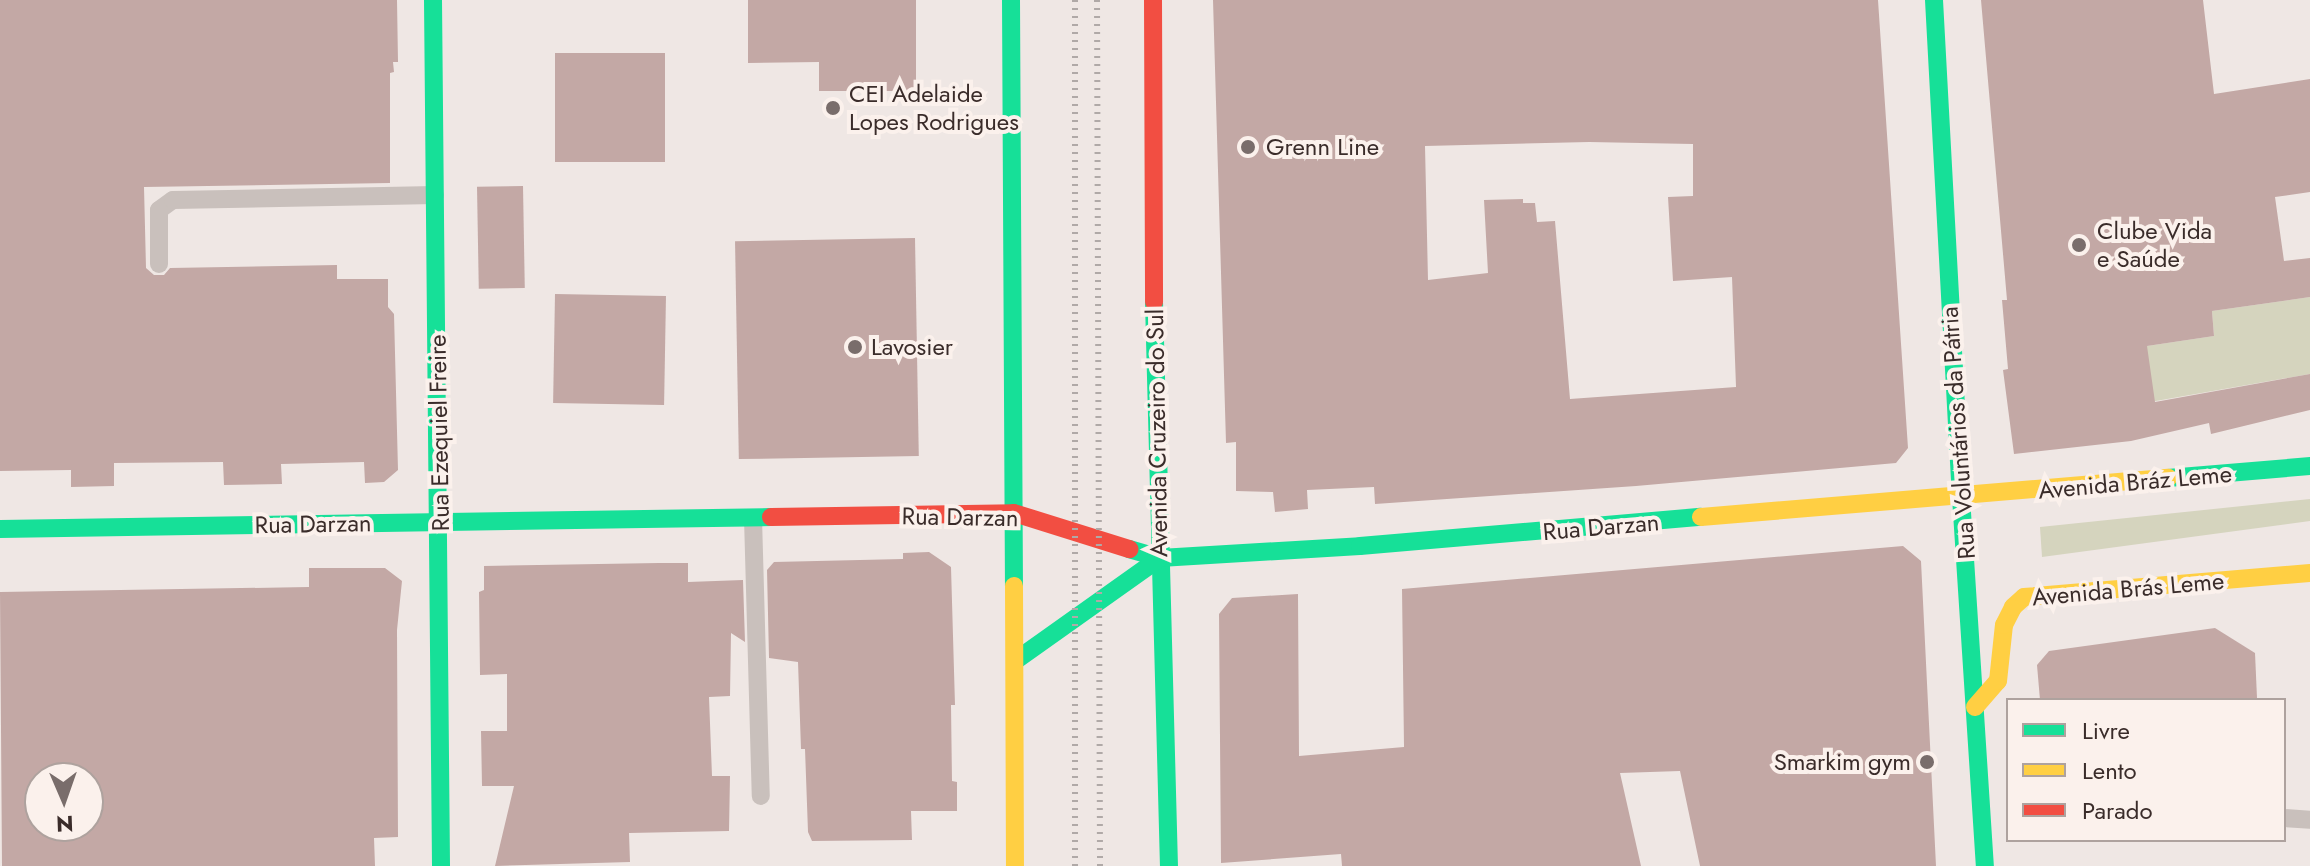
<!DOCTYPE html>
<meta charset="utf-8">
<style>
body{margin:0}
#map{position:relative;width:2310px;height:866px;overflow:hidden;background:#efe7e4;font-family:Jost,sans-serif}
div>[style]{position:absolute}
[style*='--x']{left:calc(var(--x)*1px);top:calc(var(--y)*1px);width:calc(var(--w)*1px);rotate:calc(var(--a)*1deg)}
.green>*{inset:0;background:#d5d4be}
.building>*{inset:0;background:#c3a8a5;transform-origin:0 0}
.lane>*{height:18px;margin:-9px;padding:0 9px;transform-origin:9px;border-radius:9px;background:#c9c0bc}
.fast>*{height:18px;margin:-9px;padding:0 9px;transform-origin:9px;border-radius:9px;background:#16e098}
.slow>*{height:18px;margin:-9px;padding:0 9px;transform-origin:9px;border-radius:9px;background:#ffcf43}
.jam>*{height:18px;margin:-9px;padding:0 9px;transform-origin:9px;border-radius:9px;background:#f24e42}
.rail>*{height:6px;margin-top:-3px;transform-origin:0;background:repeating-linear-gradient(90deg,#b0a9a7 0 2px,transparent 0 8px)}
.dots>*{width:22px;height:22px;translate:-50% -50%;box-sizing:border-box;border:4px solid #fbf1ec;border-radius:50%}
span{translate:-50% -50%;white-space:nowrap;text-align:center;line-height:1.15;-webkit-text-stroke:8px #fbf1ec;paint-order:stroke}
.poi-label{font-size:24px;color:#3a2c2a}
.left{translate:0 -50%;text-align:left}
.right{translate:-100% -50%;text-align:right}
.street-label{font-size:24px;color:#3a2c2a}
.legend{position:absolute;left:2006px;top:698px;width:280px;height:144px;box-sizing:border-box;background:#fbf1ec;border:2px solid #aea29e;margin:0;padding:10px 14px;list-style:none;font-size:24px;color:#3a2c2a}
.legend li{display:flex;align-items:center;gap:16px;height:40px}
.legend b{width:40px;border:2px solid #aea29e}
.north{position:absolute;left:24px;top:762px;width:80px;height:80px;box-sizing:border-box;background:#fbf1ec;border:2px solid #aea29e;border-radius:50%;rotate:178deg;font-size:22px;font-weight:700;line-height:32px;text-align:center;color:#3a2c2a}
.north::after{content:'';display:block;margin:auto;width:28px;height:36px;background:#796d6b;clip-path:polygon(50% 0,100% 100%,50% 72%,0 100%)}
</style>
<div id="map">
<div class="green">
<div style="clip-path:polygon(2310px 297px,2310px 374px,2133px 405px,2147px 346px,2214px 336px,2212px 311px)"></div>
<div style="clip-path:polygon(2310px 499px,2310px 521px,2042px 557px,2040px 527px)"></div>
</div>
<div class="building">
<div style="clip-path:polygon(0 0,397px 0,398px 62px,393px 62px,394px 72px,390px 73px,390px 183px,144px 187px,146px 268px,154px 275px,164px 275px,170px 268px,337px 265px,337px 279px,388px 279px,388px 307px,394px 314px,398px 470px,384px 482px,365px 483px,364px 462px,281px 464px,282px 484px,224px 485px,223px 462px,114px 463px,114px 486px,71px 487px,71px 470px,0 471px)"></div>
<div style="clip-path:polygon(748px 0,916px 0,916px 91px,819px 91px,819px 62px,748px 63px)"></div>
<div style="clip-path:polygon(evenodd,1213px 0,1878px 0,1908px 448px,1896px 463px,1636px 486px,1375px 504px,1374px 487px,1307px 490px,1308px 509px,1275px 512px,1273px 492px,1236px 491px,1236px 442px,1226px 443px,1213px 0,1589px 142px,1693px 144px,1693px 196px,1668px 197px,1673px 281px,1732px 277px,1736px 387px,1570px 399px,1555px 221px,1537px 222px,1535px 203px,1523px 203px,1523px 199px,1484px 200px,1488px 273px,1428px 280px,1425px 146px,1589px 142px)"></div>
<div style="clip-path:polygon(1981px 0,2203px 0,2214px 94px,2310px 79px,2310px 192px,2275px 197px,2284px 261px,2310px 258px,2310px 297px,2212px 311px,2214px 336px,2147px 346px,2155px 402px,2310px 374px,2310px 410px,2211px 434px,2209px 423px,2131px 441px,2014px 454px,2003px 370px,2008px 369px,2002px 300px,2007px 300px)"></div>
<div style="left:555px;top:53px;width:110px;height:109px"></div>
<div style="left:523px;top:186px;width:102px;height:46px;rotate:89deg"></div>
<div style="left:915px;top:238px;width:218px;height:180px;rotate:89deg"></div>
<div style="left:555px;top:294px;width:111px;height:109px;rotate:1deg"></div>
<div style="clip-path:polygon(1903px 546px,1921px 561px,1936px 866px,1700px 866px,1680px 771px,1620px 773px,1641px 866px,1342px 866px,1341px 854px,1221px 863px,1219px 614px,1232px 598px,1298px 594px,1299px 756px,1404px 747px,1402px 589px)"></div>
<div style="clip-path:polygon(929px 552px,951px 567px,955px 705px,951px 705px,952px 781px,957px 782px,957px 811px,911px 811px,912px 840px,812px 841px,808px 832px,805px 749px,801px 749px,798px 662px,769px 658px,767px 570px,774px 562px,903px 559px,903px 553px)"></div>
<div style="clip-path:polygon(659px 563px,688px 563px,688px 582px,743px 580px,745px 642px,731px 633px,730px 696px,709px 697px,712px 776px,730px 776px,729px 831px,629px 833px,630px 862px,495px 866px,514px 786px,482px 786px,481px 731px,507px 731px,507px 674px,480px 675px,479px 592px,484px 590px,484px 566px)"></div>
<div style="clip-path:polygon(evenodd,309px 568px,385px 568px,402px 581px,397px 630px,398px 837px,374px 838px,375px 866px,2px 866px,0 592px,309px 587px,309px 568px,40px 778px,88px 778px,88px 826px,40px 826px,40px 778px)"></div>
<div style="clip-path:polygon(2215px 628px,2255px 653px,2257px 698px,2040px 700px,2037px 665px,2049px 651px)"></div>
</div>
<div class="lane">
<div style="--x:159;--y:264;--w:54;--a:-90"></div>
<div style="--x:159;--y:210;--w:17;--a:-36"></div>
<div style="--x:173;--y:200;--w:262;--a:-1.1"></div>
<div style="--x:753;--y:518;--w:278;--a:88.4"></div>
<div style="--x:2284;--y:818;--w:26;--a:4"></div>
</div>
<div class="fast">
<div style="--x:433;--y:0;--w:866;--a:89.47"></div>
<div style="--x:1011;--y:0;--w:586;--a:89.71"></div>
<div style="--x:1934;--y:0;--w:498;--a:86.9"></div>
<div style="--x:1154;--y:302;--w:564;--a:88.48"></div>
<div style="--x:2168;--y:478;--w:143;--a:-4.8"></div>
<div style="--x:1961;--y:497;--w:370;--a:86.3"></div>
<div style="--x:0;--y:529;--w:771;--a:-0.89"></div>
<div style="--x:1129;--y:549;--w:32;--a:16"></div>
<div style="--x:1160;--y:558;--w:200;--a:-3.4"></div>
<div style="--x:1360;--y:546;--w:342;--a:-4.9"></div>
<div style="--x:1015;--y:661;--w:178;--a:-35.4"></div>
</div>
<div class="slow">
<div style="--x:1701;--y:517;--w:469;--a:-4.8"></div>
<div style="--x:1014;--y:586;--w:280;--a:89.8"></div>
<div style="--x:1975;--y:707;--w:35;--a:-49"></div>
<div style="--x:1998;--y:681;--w:56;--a:-83.9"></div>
<div style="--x:2004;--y:625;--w:20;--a:-63"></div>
<div style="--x:2013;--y:607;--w:15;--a:-42"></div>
<div style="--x:2024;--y:597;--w:287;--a:-4.8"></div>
</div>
<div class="jam">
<div style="--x:1153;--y:0;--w:302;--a:89.8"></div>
<div style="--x:771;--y:517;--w:243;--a:-0.9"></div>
<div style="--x:1014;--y:513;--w:121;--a:17.4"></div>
</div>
<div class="rail">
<div style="--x:1075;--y:0;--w:866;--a:90"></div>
<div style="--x:1097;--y:0;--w:866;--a:89.8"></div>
</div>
<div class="dots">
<div style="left:833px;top:108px;background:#796d6b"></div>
<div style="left:1248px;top:147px;background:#796d6b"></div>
<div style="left:2079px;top:245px;background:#796d6b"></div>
<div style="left:855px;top:347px;background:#796d6b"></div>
<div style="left:1927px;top:762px;background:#796d6b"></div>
</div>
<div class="poi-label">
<span class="left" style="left:849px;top:108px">CEI Adelaide<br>Lopes Rodrigues</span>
<span class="left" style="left:1266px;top:147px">Grenn Line</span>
<span class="left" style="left:2097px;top:245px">Clube Vida<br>e Saúde</span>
<span class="left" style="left:871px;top:347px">Lavosier</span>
<span class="right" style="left:1911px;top:762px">Smarkim gym</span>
</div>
<div class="street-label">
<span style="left:439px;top:433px;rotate:-91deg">Rua Ezequiel Freire</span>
<span style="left:1157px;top:433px;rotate:-91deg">Avenida Cruzeiro do Sul</span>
<span style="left:1958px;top:433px;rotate:-94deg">Rua Voluntários da Pátria</span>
<span style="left:2135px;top:482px;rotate:-5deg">Avenida Bráz Leme</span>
<span style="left:960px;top:517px;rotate:1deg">Rua Darzan</span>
<span style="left:313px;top:524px;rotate:-1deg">Rua Darzan</span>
<span style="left:1601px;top:527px;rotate:-5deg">Rua Darzan</span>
<span style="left:2128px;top:589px;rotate:-5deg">Avenida Brás Leme</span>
</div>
<ul class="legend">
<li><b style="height:10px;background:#16e098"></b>Livre</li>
<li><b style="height:10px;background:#ffcf43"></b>Lento</li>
<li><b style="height:10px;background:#f24e42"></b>Parado</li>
</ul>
<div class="north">N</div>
</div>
